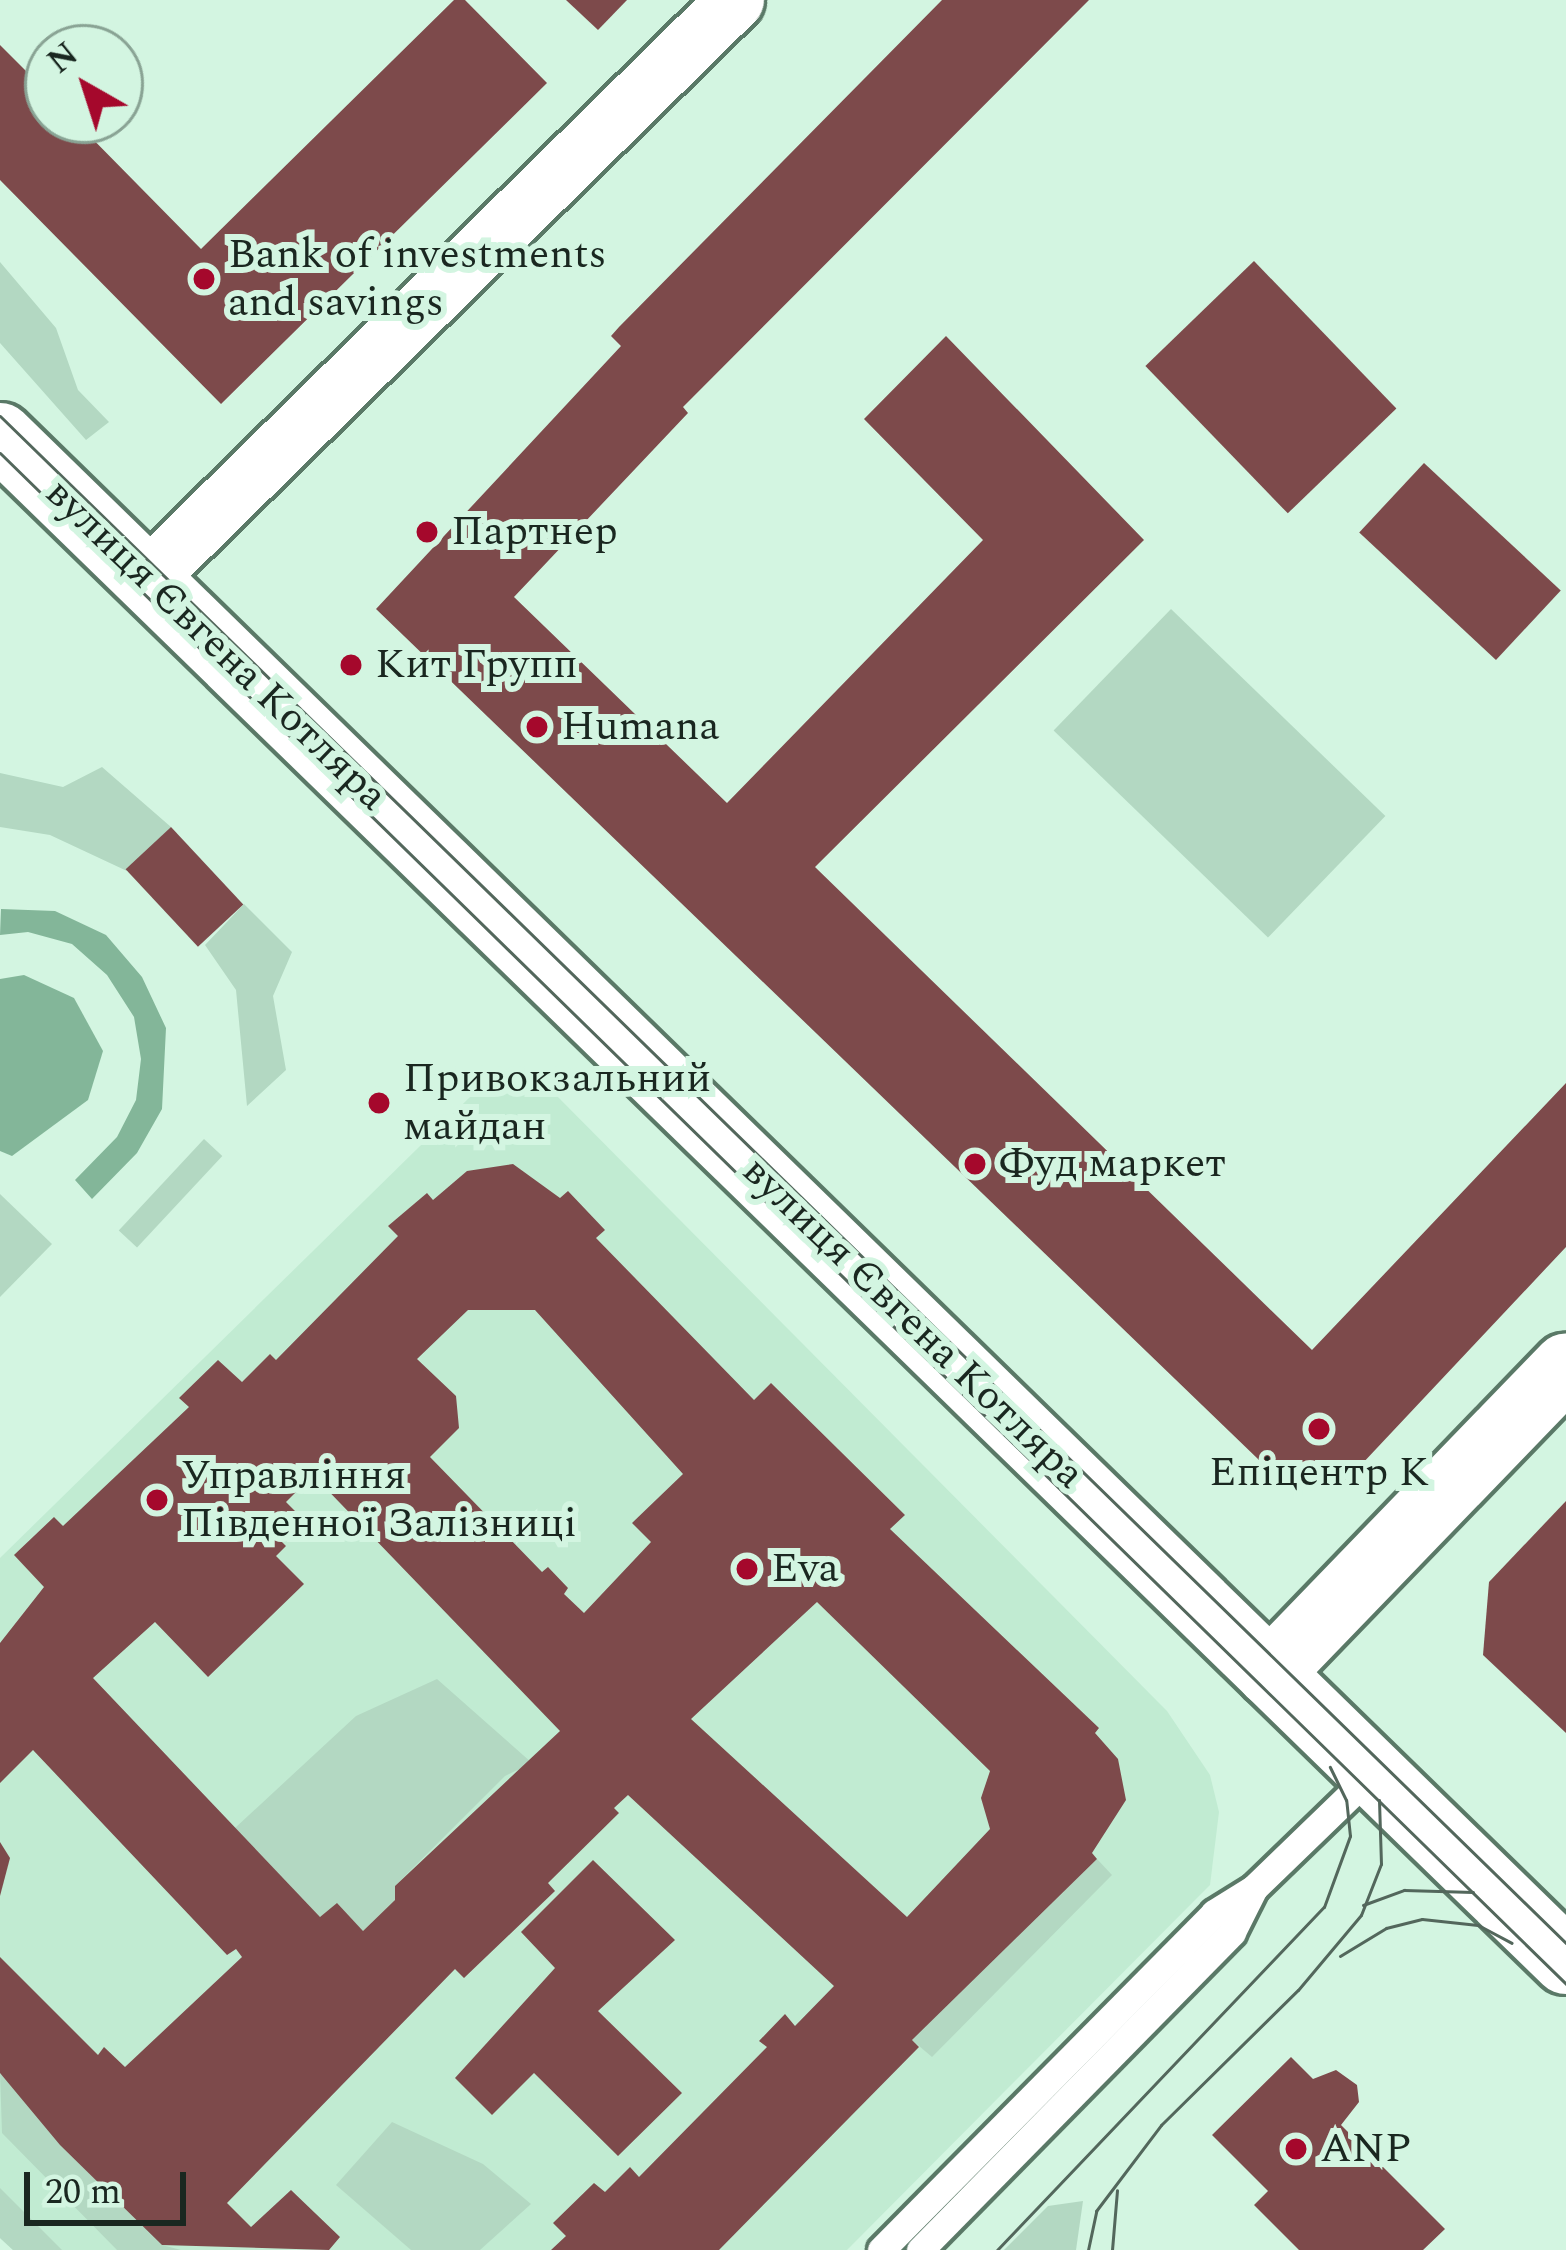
<!DOCTYPE html>
<meta charset="utf-8">
<style>
body{margin:0}
#map{position:relative;width:1566px;height:2250px;overflow:hidden;background:#d3f5e1;font-family:Spectral,serif}
div>[style]{position:absolute}
[style*='--x']{left:calc(var(--x)*1px);top:calc(var(--y)*1px);width:calc(var(--w)*1px);rotate:calc(var(--a)*1deg)}
.built>*{inset:0;background:#c1ebd2}
.green>*{inset:0;background:#b3d8c2;transform-origin:0 0}
.water>*{inset:0;background:#83b699}
.building>*{inset:0;background:#7d4a4b;transform-origin:0 0}
.roads{filter:drop-shadow(3px 0 #5a7967) drop-shadow(-3px 0 #5a7967) drop-shadow(0 3px #5a7967) drop-shadow(0 -3px #5a7967)}
.service>*{height:27px;margin:-13.5px;padding:0 13.5px;transform-origin:13.5px;border-radius:13.5px;background:#fff}
.minor>*{height:57px;margin:-28.5px;padding:0 28.5px;transform-origin:28.5px;border-radius:28.5px;background:#fff}
.tertiary>*{height:66px;margin:-33px;padding:0 33px;transform-origin:33px;border-radius:33px;background:#fff}
.secondary>*{height:66px;margin:-33px;padding:0 33px;transform-origin:33px;border-radius:33px;background:#fff}
.tram>*{height:3px;margin:-1.5px;padding:0 1.5px;transform-origin:1.5px;border-radius:1.5px;background:#53675c}
.dots>*{width:33px;height:33px;translate:-50% -50%;box-sizing:border-box;border:6px solid #d3f5e1;border-radius:50%}
span{translate:-50% -50%;white-space:nowrap;text-align:center;line-height:1.15;-webkit-text-stroke:12px #d3f5e1;paint-order:stroke}
.poi-label{font-size:42px;color:#1a2720}
.left{translate:0 -50%;text-align:left}
.street-label{font-size:42px;color:#1a2720}
.north{position:absolute;left:24px;top:24px;width:120px;height:120px;box-sizing:border-box;background:#d3f5e1;border:3px solid #89a394;border-radius:50%;rotate:321deg;font-size:33px;font-weight:700;line-height:48px;text-align:center;color:#1a2720}
.north::after{content:'';display:block;margin:auto;width:42px;height:54px;background:#a5082c;clip-path:polygon(50% 0,100% 100%,50% 72%,0 100%)}
.scale{position:absolute;left:24px;top:2172px;width:162px;height:54px;box-sizing:border-box;border:6px solid #1a2720;border-top:0;padding-left:15px;font-size:36px;line-height:42px;white-space:nowrap;color:#1a2720;-webkit-text-stroke:9px #d3f5e1;paint-order:stroke}
</style>
<div id="map">
<div class="built">
<div style="clip-path:polygon(550px 1089px,1167px 1711px,1210px 1775px,1219px 1812px,1210px 1885px,847px 2250px,13px 2250px,0 2238px,0 1558px,470px 1097px)"></div>
</div>
<div class="green">
<div style="clip-path:polygon(0 262px,56px 328px,78px 390px,109px 422px,86px 440px,0 343px)"></div>
<div style="left:1171px;top:609px;width:298px;height:169px;rotate:44deg"></div>
<div style="clip-path:polygon(102px 767px,171px 827px,127px 871px,50px 835px,0 827px,0 773px,63px 787px)"></div>
<div style="clip-path:polygon(244px 904px,292px 952px,273px 996px,286px 1070px,247px 1106px,236px 990px,205px 945px)"></div>
<div style="left:204px;top:1139px;width:25px;height:125px;rotate:43deg"></div>
<div style="clip-path:polygon(0 1194px,52px 1244px,0 1297px)"></div>
<div style="clip-path:polygon(437px 1679px,532px 1763px,505px 1776px,395px 1886px,395px 1900px,363px 1931px,337px 1904px,320px 1917px,235px 1828px,356px 1716px)"></div>
<div style="clip-path:polygon(1097px 1859px,1112px 1875px,932px 2057px,912px 2040px)"></div>
<div style="clip-path:polygon(0 2073px,162px 2245px,181px 2250px,117px 2250px,2px 2133px)"></div>
<div style="clip-path:polygon(392px 2122px,483px 2164px,531px 2204px,480px 2250px,411px 2250px,336px 2185px)"></div>
<div style="clip-path:polygon(0 2189px,0 2188px,62px 2250px,13px 2250px,0 2238px)"></div>
<div style="clip-path:polygon(1083px 2201px,1076px 2250px,1004px 2250px,1048px 2206px)"></div>
</div>
<div class="water">
<div style="clip-path:polygon(1px 909px,55px 911px,106px 935px,142px 977px,166px 1028px,162px 1109px,137px 1153px,92px 1199px,75px 1180px,117px 1137px,136px 1100px,141px 1059px,134px 1017px,107px 975px,72px 944px,28px 932px,0 935px)"></div>
<div style="clip-path:polygon(24px 975px,74px 998px,103px 1051px,88px 1100px,12px 1156px,0 1151px,0 979px)"></div>
</div>
<div class="building">
<div style="clip-path:polygon(454px 0,465px 0,547px 83px,221px 404px,0 180px,0 45px,48px 93px,48px 120px,74px 120px,201px 249px)"></div>
<div style="clip-path:polygon(566px 0,627px 0,598px 30px)"></div>
<div style="clip-path:polygon(942px 0,1089px 0,683px 407px,688px 413px,514px 597px,727px 803px,983px 540px,864px 419px,946px 336px,1144px 540px,815px 867px,1312px 1350px,1566px 1083px,1566px 1247px,1345px 1482px,1284px 1484px,376px 609px,621px 346px,611px 336px,619px 327px)"></div>
<div style="left:1254px;top:261px;width:205px;height:151px;rotate:46deg"></div>
<div style="left:1424px;top:463px;width:187px;height:95px;rotate:43deg"></div>
<div style="left:171px;top:827px;width:106px;height:62px;rotate:47deg"></div>
<div style="clip-path:polygon(evenodd,513px 1164px,560px 1198px,568px 1191px,605px 1230px,596px 1238px,754px 1400px,771px 1383px,905px 1515px,890px 1529px,1099px 1728px,1095px 1733px,1118px 1759px,1126px 1800px,1092px 1853px,1097px 1859px,912px 2040px,919px 2047px,719px 2250px,551px 2250px,566px 2236px,553px 2223px,594px 2183px,605px 2192px,630px 2167px,639px 2177px,767px 2047px,759px 2041px,785px 2014px,795px 2026px,834px 1986px,628px 1795px,614px 1808px,619px 1813px,548px 1883px,555px 1891px,464px 1978px,455px 1969px,227px 2203px,251px 2227px,291px 2190px,340px 2237px,329px 2250px,162px 2245px,60px 2145px,0 2073px,0 1957px,98px 2055px,104px 2047px,125px 2067px,242px 1957px,236px 1949px,227px 1955px,33px 1750px,0 1783px,0 1643px,44px 1587px,14px 1555px,54px 1517px,63px 1526px,189px 1407px,179px 1398px,218px 1360px,242px 1382px,270px 1354px,276px 1360px,398px 1236px,388px 1226px,427px 1193px,433px 1200px,467px 1171px,513px 1164px,468px 1310px,535px 1310px,683px 1474px,632px 1523px,651px 1542px,584px 1613px,564px 1594px,568px 1588px,548px 1567px,542px 1572px,430px 1457px,459px 1428px,456px 1396px,417px 1359px,468px 1310px,513px 1164px,313px 1475px,560px 1731px,395px 1886px,395px 1900px,363px 1931px,337px 1903px,320px 1917px,93px 1678px,155px 1622px,208px 1677px,304px 1584px,276px 1556px,286px 1546px,277px 1537px,298px 1514px,286px 1502px,313px 1475px,513px 1164px,817px 1602px,990px 1771px,981px 1798px,990px 1829px,907px 1917px,691px 1719px,817px 1602px)"></div>
<div style="clip-path:polygon(1566px 1501px,1566px 1733px,1483px 1655px,1489px 1582px)"></div>
<div style="clip-path:polygon(0 1842px,10px 1858px,0 1896px)"></div>
<div style="clip-path:polygon(593px 1860px,675px 1940px,598px 2011px,682px 2093px,618px 2156px,534px 2073px,492px 2115px,455px 2078px,555px 1968px,521px 1932px)"></div>
<div style="clip-path:polygon(1291px 2057px,1313px 2079px,1336px 2070px,1357px 2085px,1359px 2102px,1341px 2125px,1445px 2229px,1423px 2250px,1299px 2250px,1254px 2205px,1268px 2191px,1212px 2135px)"></div>
</div>
<div class="roads">
<div class="service">
<div style="--x:881;--y:2250;--w:474;--a:-45.3"></div>
<div style="--x:1214;--y:1913;--w:47;--a:-32"></div>
<div style="--x:1254;--y:1888;--w:164;--a:-44"></div>
<div style="--x:920;--y:2250;--w:445;--a:-45.5"></div>
<div style="--x:1232;--y:1932;--w:45;--a:-63.4"></div>
</div>
<div class="minor">
<div style="--x:148;--y:577;--w:823;--a:-44.51"></div>
</div>
<div class="tertiary">
<div style="--x:1270;--y:1673;--w:426;--a:-46"></div>
</div>
<div class="secondary">
<div style="--x:0;--y:436;--w:2186;--a:44.24"></div>
</div>
</div>
<div class="tram">
<div style="--x:0;--y:416;--w:2187;--a:44.28"></div>
<div style="--x:0;--y:453;--w:2190;--a:44.35"></div>
<div style="--x:1363;--y:1905;--w:44;--a:-20.1"></div>
<div style="--x:1404;--y:1890;--w:69;--a:1.7"></div>
<div style="--x:1340;--y:1956;--w:54;--a:-31.3"></div>
<div style="--x:1386;--y:1928;--w:37;--a:-14"></div>
<div style="--x:1422;--y:1919;--w:56;--a:6.1"></div>
<div style="--x:1478;--y:1925;--w:38;--a:28"></div>
<div style="--x:997;--y:2250;--w:474;--a:-46.4"></div>
<div style="--x:1324;--y:1907;--w:76;--a:-69.9"></div>
<div style="--x:1350;--y:1836;--w:36;--a:-96"></div>
<div style="--x:1346;--y:1800;--w:37;--a:-116"></div>
<div style="--x:1088;--y:2250;--w:40;--a:-78"></div>
<div style="--x:1096;--y:2211;--w:108;--a:-52.9"></div>
<div style="--x:1161;--y:2125;--w:192;--a:-44.6"></div>
<div style="--x:1298;--y:1990;--w:98;--a:-50"></div>
<div style="--x:1361;--y:1915;--w:55;--a:-68.6"></div>
<div style="--x:1381;--y:1864;--w:64;--a:-91.8"></div>
<div style="--x:1112;--y:2250;--w:60;--a:-85.2"></div>
</div>
<div class="dots">
<div style="left:204px;top:279px;background:#a5082c"></div>
<div style="left:427px;top:532px;background:#a5082c"></div>
<div style="left:351px;top:665px;background:#a5082c"></div>
<div style="left:537px;top:727px;background:#a5082c"></div>
<div style="left:379px;top:1103px;background:#a5082c"></div>
<div style="left:975px;top:1164px;background:#a5082c"></div>
<div style="left:1319px;top:1429px;background:#a5082c"></div>
<div style="left:157px;top:1500px;background:#a5082c"></div>
<div style="left:747px;top:1569px;background:#a5082c"></div>
<div style="left:1296px;top:2149px;background:#a5082c"></div>
</div>
<div class="poi-label">
<span class="left" style="left:228px;top:279px">Bank of investments<br>and savings</span>
<span class="left" style="left:451px;top:532px">Партнер</span>
<span class="left" style="left:375px;top:665px">Кит Групп</span>
<span class="left" style="left:561px;top:727px">Humana</span>
<span class="left" style="left:403px;top:1103px">Привокзальний<br>майдан</span>
<span class="left" style="left:999px;top:1164px">Фуд маркет</span>
<span style="left:1319px;top:1473px">Епіцентр К</span>
<span class="left" style="left:181px;top:1500px">Управління<br>Південної Залізниці</span>
<span class="left" style="left:771px;top:1569px">Eva</span>
<span class="left" style="left:1320px;top:2149px">ANP</span>
</div>
<div class="street-label">
<span style="left:216px;top:645px;rotate:44deg">вулиця Євгена Котляра</span>
<span style="left:913px;top:1323px;rotate:44deg">вулиця Євгена Котляра</span>
</div>
<div class="north">N</div>
<div class="scale">20 m</div>
</div>
